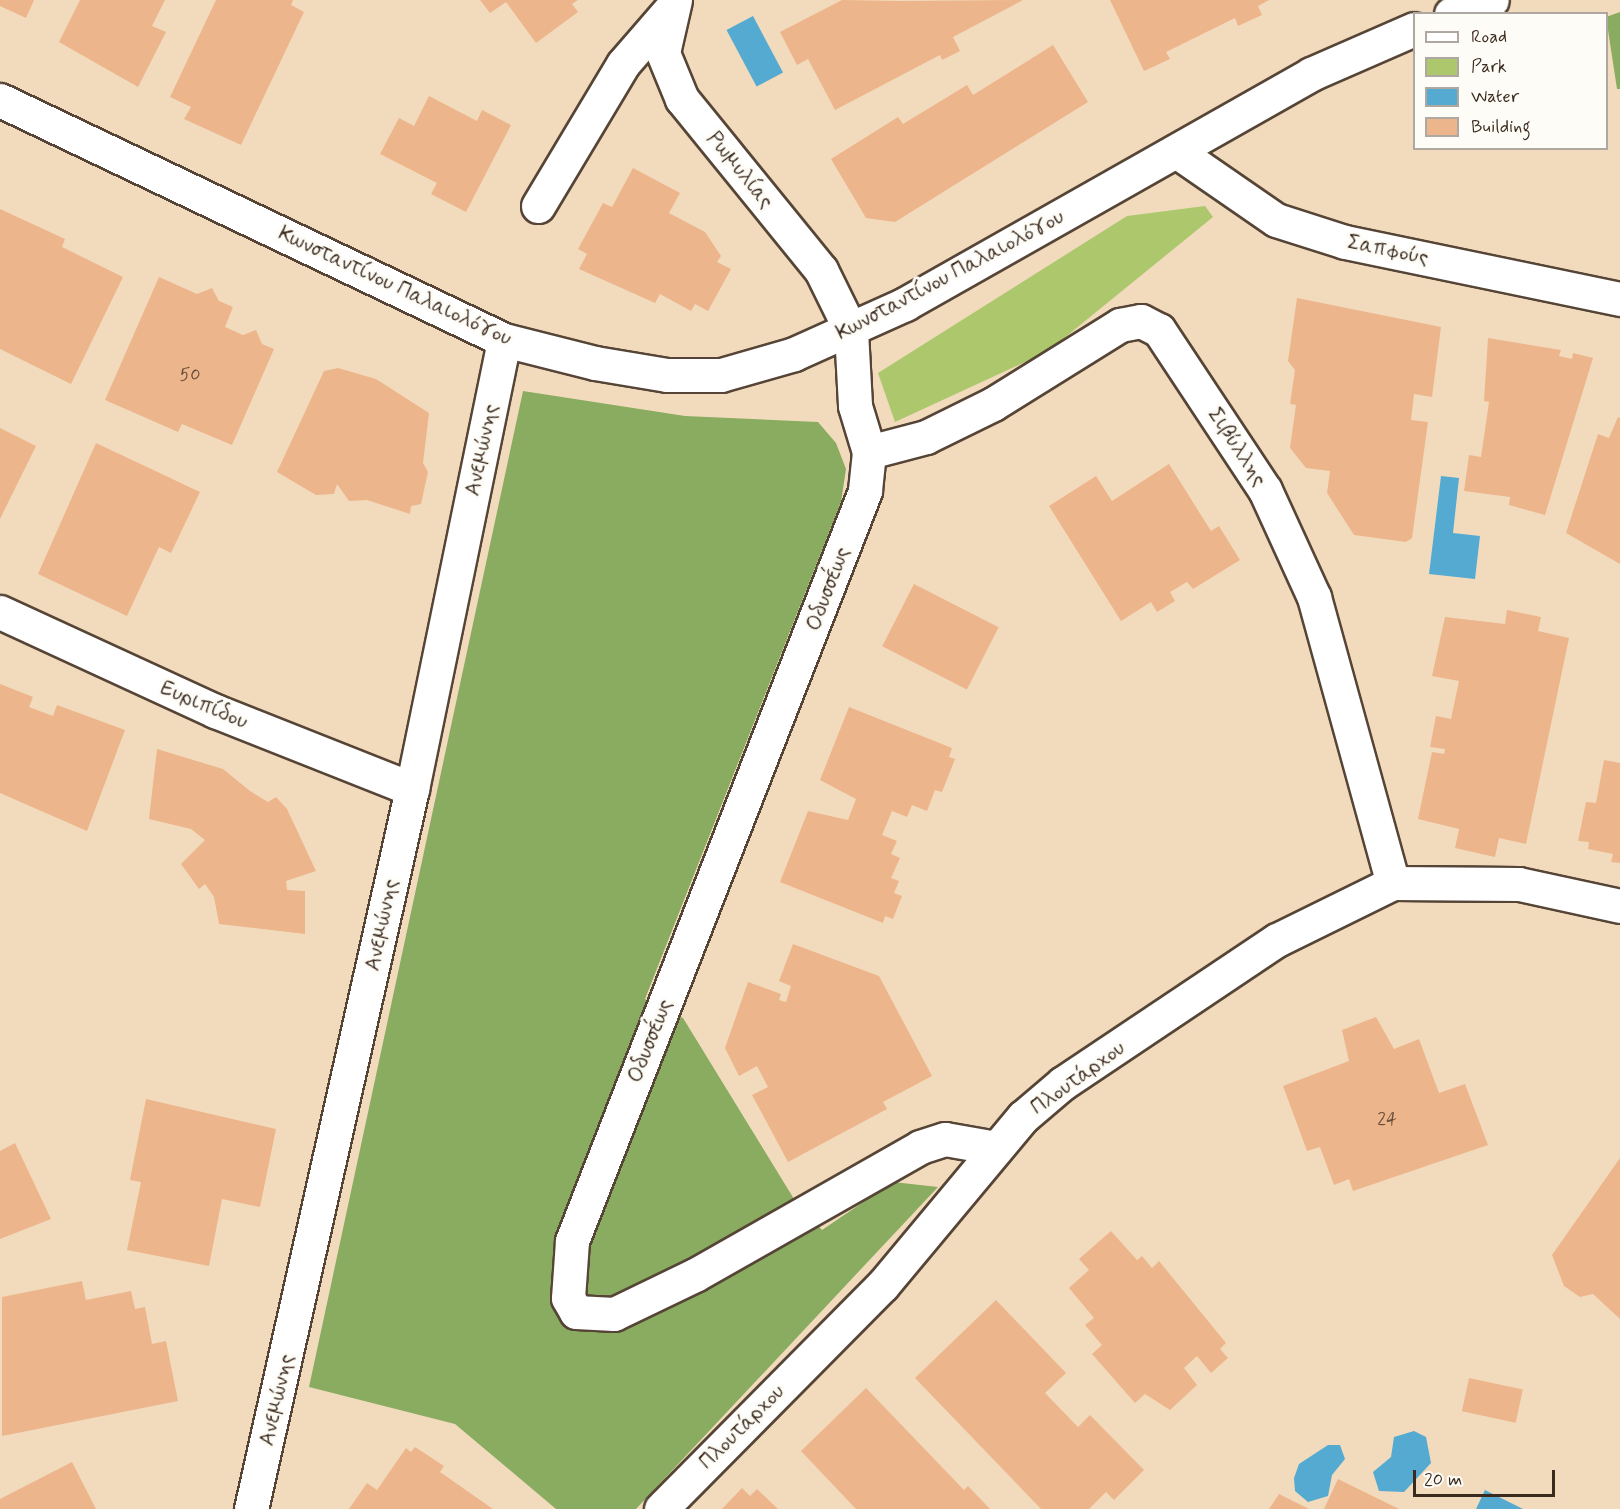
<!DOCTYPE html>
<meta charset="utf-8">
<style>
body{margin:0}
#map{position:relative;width:1620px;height:1509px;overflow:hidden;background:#f2dbbd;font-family:Mynerve,sans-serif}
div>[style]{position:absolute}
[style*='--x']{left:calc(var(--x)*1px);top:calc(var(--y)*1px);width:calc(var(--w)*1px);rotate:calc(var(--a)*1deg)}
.green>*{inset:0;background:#adc76d}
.forest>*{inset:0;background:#8aac60}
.water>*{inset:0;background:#54aad0;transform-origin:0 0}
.building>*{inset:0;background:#edb58b;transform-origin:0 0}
.roads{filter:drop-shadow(2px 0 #564536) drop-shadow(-2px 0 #564536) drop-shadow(0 2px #564536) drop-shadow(0 -2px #564536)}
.minor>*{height:33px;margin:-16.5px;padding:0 16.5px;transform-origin:16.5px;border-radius:16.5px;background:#fff}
.tertiary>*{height:33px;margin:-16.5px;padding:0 16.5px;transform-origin:16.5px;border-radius:16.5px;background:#fff}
span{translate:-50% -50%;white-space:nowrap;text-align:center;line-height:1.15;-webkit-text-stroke:6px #fdfcf7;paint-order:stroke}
.number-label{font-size:18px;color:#684d39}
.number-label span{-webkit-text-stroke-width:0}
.street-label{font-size:21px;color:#3b2a1e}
.legend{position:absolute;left:1413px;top:12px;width:195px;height:138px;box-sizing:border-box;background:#fdfcf7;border:2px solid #afa8a0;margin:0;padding:8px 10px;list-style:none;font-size:18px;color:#3b2a1e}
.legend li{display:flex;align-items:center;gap:12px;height:30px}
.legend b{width:30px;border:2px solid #afa8a0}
.scale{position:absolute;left:1413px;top:1470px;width:142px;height:27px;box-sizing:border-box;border:3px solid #3b2a1e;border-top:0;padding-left:8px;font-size:18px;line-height:21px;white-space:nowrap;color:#3b2a1e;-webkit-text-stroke:4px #fdfcf7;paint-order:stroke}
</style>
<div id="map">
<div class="green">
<div style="clip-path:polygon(1205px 206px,1213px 217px,1047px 352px,895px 422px,878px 373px,1127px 216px)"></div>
</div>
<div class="forest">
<div style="clip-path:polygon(1620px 12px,1620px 89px,1617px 89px,1606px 17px)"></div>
<div style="clip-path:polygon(523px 391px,685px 416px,818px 422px,836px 443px,846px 469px,841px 502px,645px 999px,683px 1018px,794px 1199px,822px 1230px,893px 1182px,938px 1187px,636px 1509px,556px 1509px,455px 1424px,309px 1387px)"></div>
</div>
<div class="water">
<div style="left:753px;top:16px;width:64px;height:30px;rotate:62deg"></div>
<div style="clip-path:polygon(1441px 476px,1459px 478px,1453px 533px,1480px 536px,1475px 579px,1429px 574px)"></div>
<div style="clip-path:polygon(1414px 1431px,1426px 1437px,1431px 1463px,1404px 1492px,1379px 1491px,1373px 1472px,1391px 1457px,1394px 1437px)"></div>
<div style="clip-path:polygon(1328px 1445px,1340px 1445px,1345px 1459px,1332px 1475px,1328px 1496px,1308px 1502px,1295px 1491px,1294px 1478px,1299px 1464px)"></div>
<div style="clip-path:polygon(1485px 1490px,1523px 1509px,1476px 1509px)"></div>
</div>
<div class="building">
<div style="clip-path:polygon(0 0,34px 0,26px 18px,0 6px)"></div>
<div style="clip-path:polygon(80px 0,165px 0,152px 26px,166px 32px,138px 87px,59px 42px)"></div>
<div style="clip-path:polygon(216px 0,293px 0,291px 5px,304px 12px,241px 145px,184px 119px,191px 107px,170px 97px)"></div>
<div style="clip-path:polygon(480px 0,578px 0,572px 4px,578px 12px,536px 43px,506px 2px,490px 13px)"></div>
<div style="clip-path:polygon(842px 0,901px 1px,1023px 0,953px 37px,960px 51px,942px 60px,940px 55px,835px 110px,808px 59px,797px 65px,780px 32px)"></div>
<div style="clip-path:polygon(1110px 0,1269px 0,1258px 6px,1262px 15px,1238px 26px,1235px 18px,1166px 52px,1170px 59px,1144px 71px)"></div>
<div style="clip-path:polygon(1053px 45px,1088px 102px,895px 222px,866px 218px,831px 159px,898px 117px,903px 124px,967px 85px,973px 95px)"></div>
<div style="clip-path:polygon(429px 96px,477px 121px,482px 110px,511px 125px,466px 212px,431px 194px,437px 183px,380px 154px,399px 118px,414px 126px)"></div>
<div style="clip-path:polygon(633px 168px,680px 193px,669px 213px,705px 232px,721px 256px,717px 262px,731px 269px,708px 311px,695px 304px,691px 311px,660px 294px,655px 303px,579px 269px,587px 254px,578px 249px,603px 203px,612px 207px)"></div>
<div style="clip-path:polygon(0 209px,65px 239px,62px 247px,123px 277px,71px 384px,0 349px)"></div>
<div style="clip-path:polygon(159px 277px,197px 294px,212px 288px,219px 301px,233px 307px,225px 327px,243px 335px,256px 330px,262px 344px,274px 349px,232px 445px,182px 424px,178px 432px,105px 400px)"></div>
<div style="clip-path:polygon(1297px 298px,1441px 327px,1432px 397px,1414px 394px,1411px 420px,1428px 422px,1412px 538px,1406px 542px,1354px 535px,1327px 493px,1330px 471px,1306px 468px,1290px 448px,1296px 405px,1290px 404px,1295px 370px,1288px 361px)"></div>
<div style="clip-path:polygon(1488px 338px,1561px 350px,1559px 356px,1572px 359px,1573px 353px,1593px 358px,1545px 515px,1509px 505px,1510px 497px,1464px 491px,1469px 455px,1481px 457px,1489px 402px,1484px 401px)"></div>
<div style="clip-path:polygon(338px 368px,376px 379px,429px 413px,423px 463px,428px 472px,421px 504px,411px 506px,410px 514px,367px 500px,349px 501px,337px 484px,334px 494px,316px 495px,277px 472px,324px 371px)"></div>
<div style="clip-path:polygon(1618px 417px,1620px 418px,1620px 564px,1566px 533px,1598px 434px,1609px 438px)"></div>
<div style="clip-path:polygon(0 428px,36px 446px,0 519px)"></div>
<div style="clip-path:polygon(96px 443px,200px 492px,171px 553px,159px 547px,127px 616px,38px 574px)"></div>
<div style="clip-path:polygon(1169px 464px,1211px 531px,1219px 526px,1240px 560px,1193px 589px,1187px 582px,1170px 592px,1175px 601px,1157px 612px,1151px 602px,1121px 621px,1049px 506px,1096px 476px,1112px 501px)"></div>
<div style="left:914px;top:584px;width:95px;height:70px;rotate:27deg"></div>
<div style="clip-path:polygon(1507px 610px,1541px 617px,1538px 631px,1569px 638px,1526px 844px,1499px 838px,1495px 857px,1455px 848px,1459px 829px,1418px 819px,1432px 752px,1444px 754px,1445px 749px,1430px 747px,1436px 716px,1451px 719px,1459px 681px,1432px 676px,1445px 617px,1505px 624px)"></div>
<div style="clip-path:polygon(0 684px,33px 697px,29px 707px,53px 716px,57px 705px,125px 730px,87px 831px,0 793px)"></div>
<div style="clip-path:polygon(849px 707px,952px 748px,949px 757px,955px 759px,942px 792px,935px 790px,927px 811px,912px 805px,907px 817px,892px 811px,882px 835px,897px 841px,891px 854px,900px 858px,891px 878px,899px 881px,894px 893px,902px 896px,893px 919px,885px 916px,883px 923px,780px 882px,808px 811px,848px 820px,856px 799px,820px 780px)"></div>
<div style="clip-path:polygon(157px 749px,223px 769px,250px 791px,268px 802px,276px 797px,287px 809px,316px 871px,286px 881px,287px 890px,305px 891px,305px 934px,219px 924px,214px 897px,205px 884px,199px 889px,181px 864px,205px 840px,191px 829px,149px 819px)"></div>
<div style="clip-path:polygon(1604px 760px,1620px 763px,1620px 863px,1611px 862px,1613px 854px,1588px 849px,1589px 842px,1578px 841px,1586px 802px,1596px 803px)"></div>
<div style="clip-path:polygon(793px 944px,879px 976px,932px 1076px,883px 1102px,887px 1109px,788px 1162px,752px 1095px,768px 1087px,757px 1066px,739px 1076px,725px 1048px,748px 982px,781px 994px,779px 1000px,786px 1002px,791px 986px,779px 981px)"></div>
<div style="clip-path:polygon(1376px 1017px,1394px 1049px,1419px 1039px,1439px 1093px,1465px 1084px,1488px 1145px,1353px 1191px,1349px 1179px,1334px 1185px,1320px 1147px,1307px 1151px,1283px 1086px,1349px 1061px,1342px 1030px)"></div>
<div style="clip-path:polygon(146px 1099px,276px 1129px,260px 1207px,222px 1199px,209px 1266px,127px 1250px,141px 1182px,130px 1180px)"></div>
<div style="clip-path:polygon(15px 1143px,51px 1219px,0 1239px,0 1151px)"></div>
<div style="clip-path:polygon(1620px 1158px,1620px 1319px,1593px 1294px,1580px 1297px,1564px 1286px,1552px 1255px)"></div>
<div style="clip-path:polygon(1111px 1231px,1137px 1260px,1142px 1256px,1152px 1268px,1159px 1261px,1226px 1343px,1220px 1349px,1228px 1358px,1211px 1373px,1197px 1356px,1184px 1368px,1197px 1385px,1170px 1410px,1145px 1394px,1135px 1403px,1092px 1354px,1102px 1345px,1085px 1325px,1094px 1318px,1069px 1288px,1089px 1270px,1079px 1259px)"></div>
<div style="clip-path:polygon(82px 1281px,86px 1300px,131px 1291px,135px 1309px,145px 1307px,152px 1344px,166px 1341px,178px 1401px,2px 1436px,2px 1297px)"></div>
<div style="clip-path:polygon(996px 1300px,1066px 1373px,1045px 1393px,1078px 1427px,1090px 1415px,1144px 1470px,1114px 1500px,1106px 1492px,1089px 1509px,1041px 1509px,915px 1378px)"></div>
<div style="left:1469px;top:1378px;width:55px;height:34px;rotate:12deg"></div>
<div style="clip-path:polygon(866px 1388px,964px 1490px,968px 1486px,990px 1509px,856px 1509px,801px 1451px)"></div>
<div style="clip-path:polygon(415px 1447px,444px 1466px,440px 1472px,493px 1509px,349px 1509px,367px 1483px,377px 1490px,406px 1448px,411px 1452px)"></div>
<div style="clip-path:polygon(72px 1462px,96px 1509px,0 1509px,0 1499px)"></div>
<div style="clip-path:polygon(1338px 1479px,1399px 1509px,1324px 1509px)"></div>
<div style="clip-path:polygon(742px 1488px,750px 1496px,757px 1489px,778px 1509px,722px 1509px)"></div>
<div style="clip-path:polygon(1279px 1494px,1309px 1509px,1269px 1509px)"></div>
</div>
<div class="roads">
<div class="minor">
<div style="--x:675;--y:0;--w:54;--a:102.8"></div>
<div style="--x:663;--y:53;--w:50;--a:67.6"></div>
<div style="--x:682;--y:99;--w:220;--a:50.9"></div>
<div style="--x:821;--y:270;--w:68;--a:63.8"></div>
<div style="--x:851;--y:331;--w:75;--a:86.9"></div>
<div style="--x:855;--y:406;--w:48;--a:73.1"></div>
<div style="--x:869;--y:452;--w:39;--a:96"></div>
<div style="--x:865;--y:491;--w:805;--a:111.34"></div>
<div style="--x:572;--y:1241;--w:57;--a:94"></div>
<div style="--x:568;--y:1298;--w:16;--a:60"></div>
<div style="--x:576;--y:1312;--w:38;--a:3"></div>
<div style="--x:614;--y:1314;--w:90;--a:-25.7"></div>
<div style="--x:695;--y:1275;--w:259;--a:-29.6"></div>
<div style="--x:920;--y:1147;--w:26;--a:-18"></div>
<div style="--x:945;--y:1139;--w:52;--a:10"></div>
<div style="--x:1176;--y:151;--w:121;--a:34.6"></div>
<div style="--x:1276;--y:220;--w:72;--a:17.7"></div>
<div style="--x:1345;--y:242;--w:281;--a:11.7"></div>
<div style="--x:538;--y:206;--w:165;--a:-59.1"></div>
<div style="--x:623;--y:64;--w:70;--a:-49"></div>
<div style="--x:869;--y:452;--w:59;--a:-14.7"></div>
<div style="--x:926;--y:437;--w:75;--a:-26.2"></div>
<div style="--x:993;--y:404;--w:150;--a:-31.9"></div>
<div style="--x:1120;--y:325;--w:21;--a:-11"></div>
<div style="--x:1141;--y:321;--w:20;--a:27"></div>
<div style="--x:1159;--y:330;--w:192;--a:56.5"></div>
<div style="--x:1265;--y:490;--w:118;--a:65.4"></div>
<div style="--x:1314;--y:597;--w:297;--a:74.6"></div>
<div style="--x:0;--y:612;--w:237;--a:24.7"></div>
<div style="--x:215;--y:711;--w:212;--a:21.6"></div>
<div style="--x:251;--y:1509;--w:738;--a:-77.4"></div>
<div style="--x:412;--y:789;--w:458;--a:-78.4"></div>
<div style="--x:661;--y:1509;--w:314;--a:-45.3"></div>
<div style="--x:882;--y:1286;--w:220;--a:-50.2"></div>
<div style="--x:1023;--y:1117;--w:52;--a:-40.4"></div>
<div style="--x:1063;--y:1083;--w:257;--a:-33.8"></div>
<div style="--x:1277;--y:940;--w:129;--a:-26.2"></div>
<div style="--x:1393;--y:883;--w:126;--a:0.5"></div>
<div style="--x:1519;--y:884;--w:103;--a:12.3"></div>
</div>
<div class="tertiary">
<div style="--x:1451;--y:14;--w:43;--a:-18.9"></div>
<div style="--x:0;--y:100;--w:558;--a:25.46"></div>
<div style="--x:504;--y:340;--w:94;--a:14.2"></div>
<div style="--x:595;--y:363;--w:73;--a:9.5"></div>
<div style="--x:667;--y:375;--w:54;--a:0"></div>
<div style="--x:721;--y:375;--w:76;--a:-16"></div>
<div style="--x:794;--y:354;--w:122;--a:-24.2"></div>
<div style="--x:905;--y:304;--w:467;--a:-29.5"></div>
<div style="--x:1311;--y:74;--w:112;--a:-23.6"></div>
</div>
</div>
<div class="number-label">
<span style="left:190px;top:375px">50</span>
<span style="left:1387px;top:1119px">24</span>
</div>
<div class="street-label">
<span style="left:740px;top:170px;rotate:51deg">Ρωμυλίας</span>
<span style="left:1388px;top:250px;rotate:12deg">Σαπφούς</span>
<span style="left:950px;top:275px;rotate:-28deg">Κωνσταντίνου Παλαιολόγου</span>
<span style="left:395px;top:286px;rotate:25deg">Κωνσταντίνου Παλαιολόγου</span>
<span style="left:1237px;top:447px;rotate:57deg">Σιβύλλης</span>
<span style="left:482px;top:450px;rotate:-78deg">Ανεμώνης</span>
<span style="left:828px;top:589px;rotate:-69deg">Οδυσσέως</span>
<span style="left:204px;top:705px;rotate:23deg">Ευριπίδου</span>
<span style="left:382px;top:925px;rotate:-78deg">Ανεμώνης</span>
<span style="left:650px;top:1041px;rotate:-68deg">Οδυσσέως</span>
<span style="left:1078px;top:1078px;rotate:-36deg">Πλουτάρχου</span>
<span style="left:277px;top:1400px;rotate:-77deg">Ανεμώνης</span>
<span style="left:742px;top:1427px;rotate:-45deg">Πλουτάρχου</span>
</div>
<ul class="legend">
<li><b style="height:8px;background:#fff"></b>Road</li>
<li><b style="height:16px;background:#adc76d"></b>Park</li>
<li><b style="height:16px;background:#54aad0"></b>Water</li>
<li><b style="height:16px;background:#edb58b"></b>Building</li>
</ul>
<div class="scale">20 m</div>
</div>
